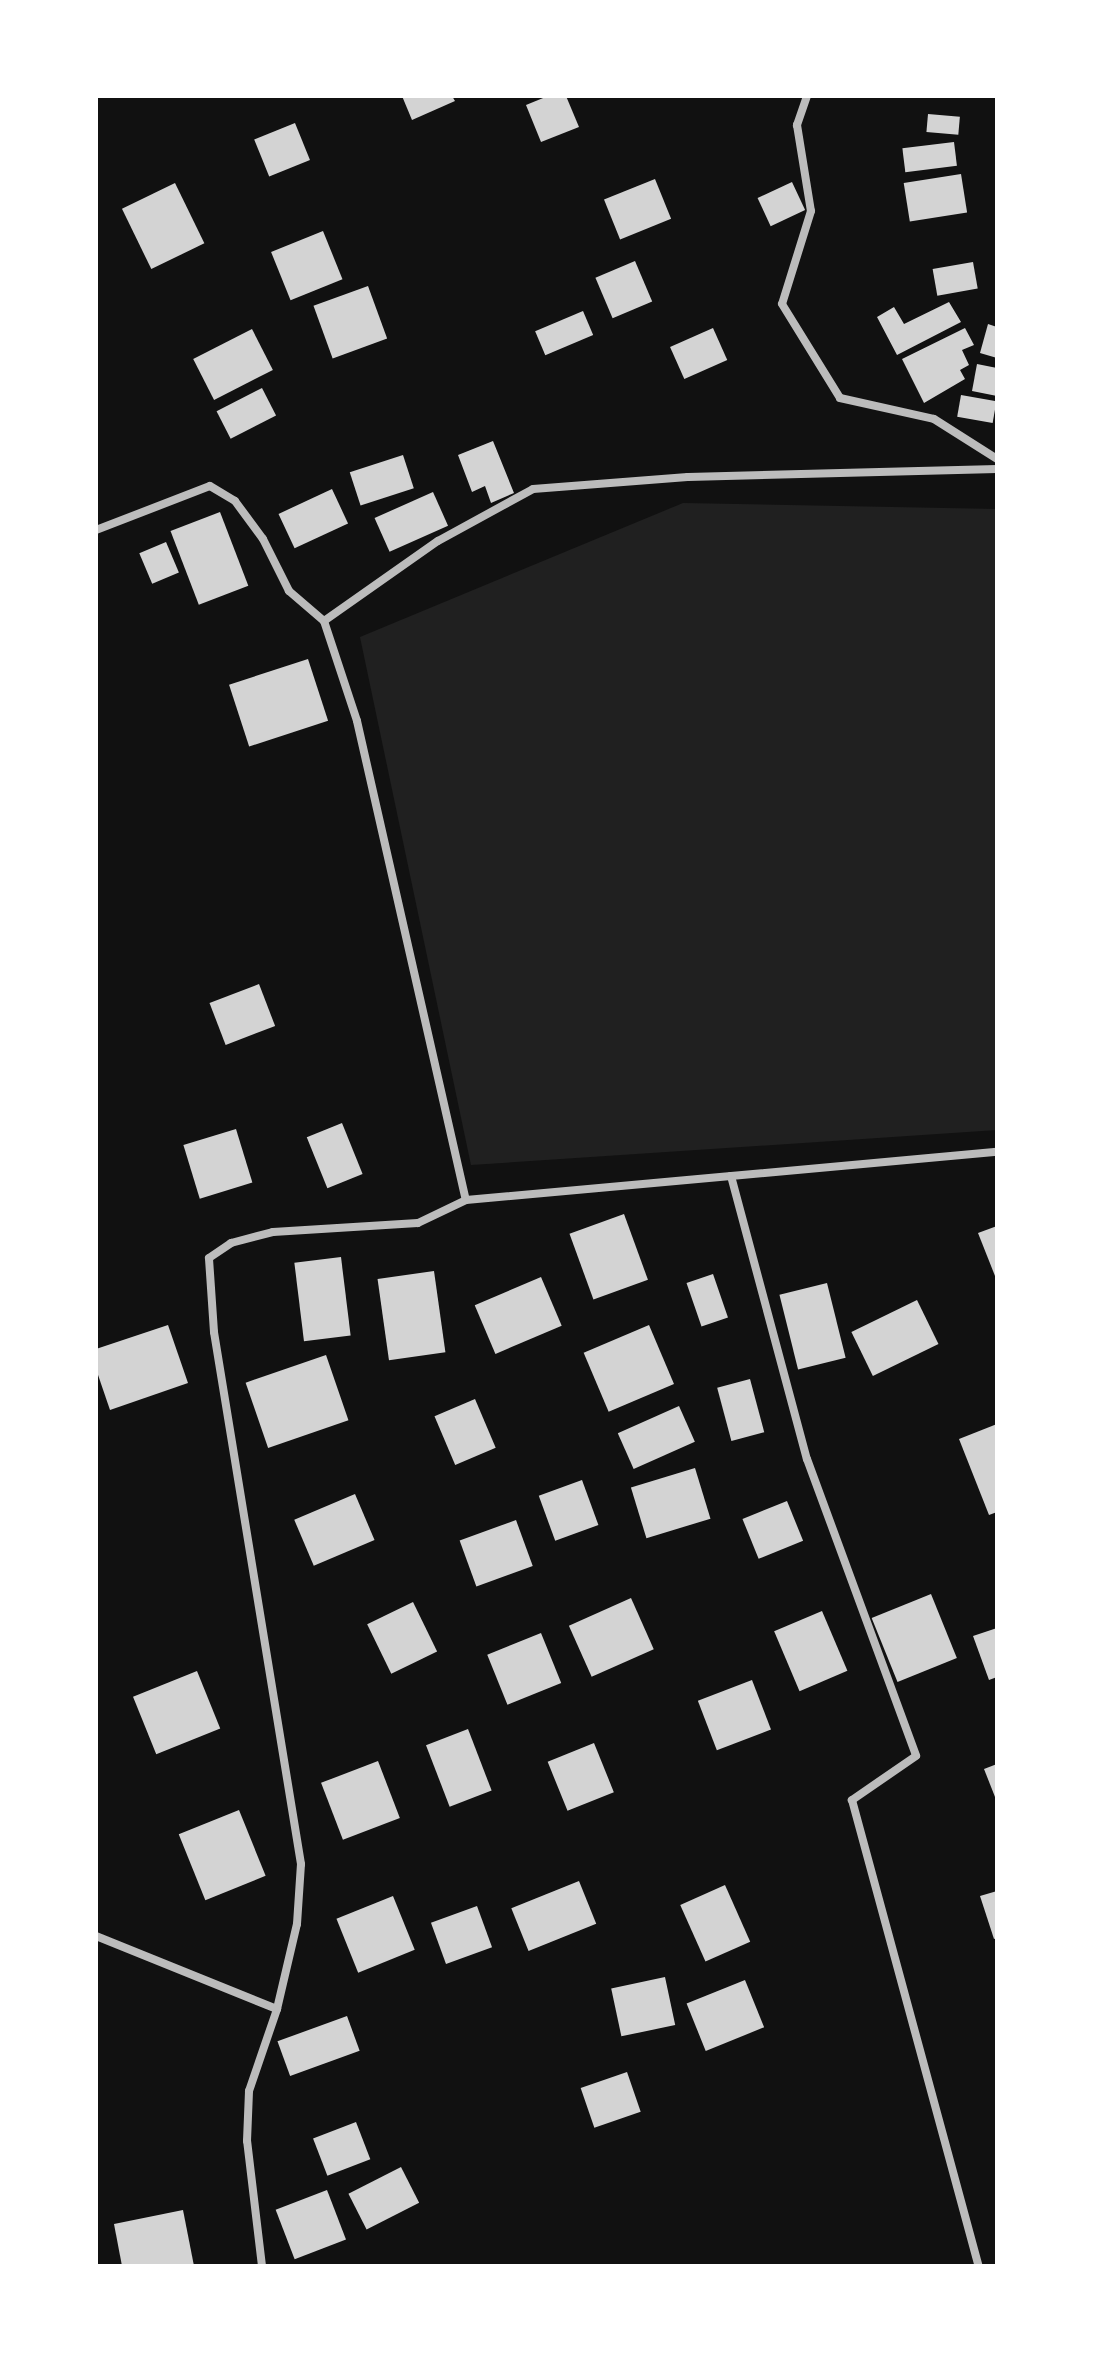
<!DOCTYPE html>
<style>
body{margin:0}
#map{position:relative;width:1093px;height:2362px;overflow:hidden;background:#111;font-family:Rubik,sans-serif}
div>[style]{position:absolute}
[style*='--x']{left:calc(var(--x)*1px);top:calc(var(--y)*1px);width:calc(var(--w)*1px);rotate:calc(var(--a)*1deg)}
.green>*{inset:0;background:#202020}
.building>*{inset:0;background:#d3d3d3;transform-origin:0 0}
.minor>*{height:8px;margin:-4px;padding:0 4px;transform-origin:4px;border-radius:4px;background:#bcbcbc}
span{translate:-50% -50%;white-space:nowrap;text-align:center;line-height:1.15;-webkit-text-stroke:8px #fff;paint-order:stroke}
.frame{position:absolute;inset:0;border:98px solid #fff;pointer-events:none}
</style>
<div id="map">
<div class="green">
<div style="clip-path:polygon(683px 503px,997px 509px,997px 1130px,471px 1165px,360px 637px)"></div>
</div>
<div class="building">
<div style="clip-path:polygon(402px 96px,452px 96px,455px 101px,412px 120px)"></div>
<div style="clip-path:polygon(548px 96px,566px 96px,579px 127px,541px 142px,526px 105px)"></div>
<div style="left:928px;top:114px;width:32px;height:18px;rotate:5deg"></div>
<div style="left:295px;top:123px;width:40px;height:44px;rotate:68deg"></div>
<div style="left:954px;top:142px;width:24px;height:52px;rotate:83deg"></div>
<div style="left:961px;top:174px;width:39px;height:58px;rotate:81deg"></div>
<div style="left:655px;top:179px;width:43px;height:55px;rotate:68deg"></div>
<div style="left:792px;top:182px;width:31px;height:38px;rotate:65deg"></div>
<div style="left:175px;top:183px;width:67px;height:59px;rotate:64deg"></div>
<div style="left:323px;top:231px;width:52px;height:56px;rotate:68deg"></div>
<div style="left:635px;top:261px;width:44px;height:43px;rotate:67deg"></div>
<div style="left:973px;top:262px;width:27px;height:41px;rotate:80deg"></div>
<div style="left:368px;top:286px;width:56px;height:58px;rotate:70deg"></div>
<div style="clip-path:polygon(949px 302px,961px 322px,897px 355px,877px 317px,894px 307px,904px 324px)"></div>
<div style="left:583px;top:311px;width:26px;height:52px;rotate:67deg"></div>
<div style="clip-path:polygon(988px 324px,997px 327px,997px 358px,980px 353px)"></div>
<div style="left:713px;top:328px;width:35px;height:47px;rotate:66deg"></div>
<div style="clip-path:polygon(965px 328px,974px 345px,962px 350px,969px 365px,960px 370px,965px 379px,924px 403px,902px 359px)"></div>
<div style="left:252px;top:329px;width:46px;height:66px;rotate:63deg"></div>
<div style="clip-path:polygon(977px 364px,997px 368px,997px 396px,972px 391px)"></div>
<div style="left:262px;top:388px;width:31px;height:51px;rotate:63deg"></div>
<div style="left:961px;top:395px;width:36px;height:22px;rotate:10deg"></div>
<div style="clip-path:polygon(493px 441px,514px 493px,491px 503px,485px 486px,472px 492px,458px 455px)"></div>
<div style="left:403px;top:455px;width:35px;height:56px;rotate:72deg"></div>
<div style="left:332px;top:489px;width:38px;height:59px;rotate:65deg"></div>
<div style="left:433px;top:492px;width:37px;height:64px;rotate:66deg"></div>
<div style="left:220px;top:512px;width:79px;height:53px;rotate:69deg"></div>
<div style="left:166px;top:542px;width:33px;height:29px;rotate:67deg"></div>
<div style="left:308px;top:659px;width:65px;height:83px;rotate:72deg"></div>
<div style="left:259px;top:984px;width:45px;height:53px;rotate:69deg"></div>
<div style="left:342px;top:1123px;width:55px;height:38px;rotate:68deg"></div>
<div style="left:236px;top:1129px;width:56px;height:55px;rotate:73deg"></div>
<div style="left:624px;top:1214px;width:70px;height:58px;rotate:70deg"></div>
<div style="clip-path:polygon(997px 1226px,997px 1281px,978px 1233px)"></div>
<div style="left:341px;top:1257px;width:79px;height:47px;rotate:83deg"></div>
<div style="left:434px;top:1271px;width:82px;height:57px;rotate:82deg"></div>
<div style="left:713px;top:1274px;width:46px;height:28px;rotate:71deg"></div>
<div style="left:541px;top:1277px;width:53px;height:72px;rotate:67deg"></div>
<div style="left:827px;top:1283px;width:77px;height:49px;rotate:76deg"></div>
<div style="left:917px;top:1300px;width:49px;height:73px;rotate:64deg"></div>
<div style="clip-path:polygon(168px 1325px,188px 1383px,110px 1410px,96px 1369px,96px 1349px)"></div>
<div style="left:649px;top:1325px;width:64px;height:71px;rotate:67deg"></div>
<div style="left:326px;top:1355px;width:69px;height:85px;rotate:71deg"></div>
<div style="left:750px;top:1379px;width:55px;height:34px;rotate:75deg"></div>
<div style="left:475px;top:1399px;width:53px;height:44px;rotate:67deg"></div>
<div style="left:679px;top:1406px;width:39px;height:67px;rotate:66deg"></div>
<div style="clip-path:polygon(997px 1424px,997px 1512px,989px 1515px,959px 1439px)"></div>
<div style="left:695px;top:1468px;width:53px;height:67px;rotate:73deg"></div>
<div style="left:582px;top:1480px;width:48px;height:46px;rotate:70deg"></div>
<div style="left:355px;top:1494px;width:50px;height:66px;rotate:67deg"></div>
<div style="left:787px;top:1501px;width:43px;height:48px;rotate:68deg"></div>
<div style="left:516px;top:1520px;width:49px;height:60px;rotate:70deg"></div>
<div style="left:931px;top:1594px;width:69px;height:64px;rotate:68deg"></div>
<div style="left:631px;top:1598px;width:56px;height:68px;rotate:66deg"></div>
<div style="left:413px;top:1602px;width:55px;height:51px;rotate:64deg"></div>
<div style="left:822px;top:1611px;width:65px;height:52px;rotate:67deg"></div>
<div style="clip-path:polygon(997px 1628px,997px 1677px,989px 1680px,973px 1636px)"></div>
<div style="left:541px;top:1633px;width:54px;height:58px;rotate:68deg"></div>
<div style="left:197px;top:1671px;width:62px;height:69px;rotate:68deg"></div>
<div style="left:752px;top:1680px;width:53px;height:58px;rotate:69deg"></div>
<div style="left:468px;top:1729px;width:66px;height:45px;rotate:69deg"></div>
<div style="left:594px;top:1743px;width:53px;height:50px;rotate:68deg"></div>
<div style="left:378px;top:1761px;width:61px;height:61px;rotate:69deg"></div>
<div style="clip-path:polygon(997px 1764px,997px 1802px,984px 1769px)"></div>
<div style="left:239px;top:1810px;width:71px;height:65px;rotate:68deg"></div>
<div style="left:579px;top:1881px;width:46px;height:73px;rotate:68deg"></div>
<div style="left:725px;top:1885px;width:62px;height:49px;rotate:66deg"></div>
<div style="clip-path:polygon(997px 1891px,997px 1938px,994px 1939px,980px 1896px)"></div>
<div style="left:393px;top:1896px;width:58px;height:61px;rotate:68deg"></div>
<div style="left:477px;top:1906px;width:44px;height:49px;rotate:70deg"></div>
<div style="left:665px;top:1977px;width:49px;height:55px;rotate:78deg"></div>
<div style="left:745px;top:1980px;width:51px;height:63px;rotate:68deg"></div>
<div style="left:347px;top:2016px;width:37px;height:74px;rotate:70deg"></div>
<div style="left:627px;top:2072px;width:42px;height:49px;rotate:71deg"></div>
<div style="left:356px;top:2122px;width:40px;height:46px;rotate:69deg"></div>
<div style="left:401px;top:2167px;width:40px;height:59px;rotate:63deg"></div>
<div style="left:327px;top:2190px;width:53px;height:55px;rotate:69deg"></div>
<div style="clip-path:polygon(183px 2210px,194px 2266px,122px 2266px,114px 2224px)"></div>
</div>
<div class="minor">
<div style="--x:807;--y:96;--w:31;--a:109"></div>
<div style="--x:797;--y:125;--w:87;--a:80.8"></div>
<div style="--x:811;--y:211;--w:97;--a:107.3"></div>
<div style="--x:782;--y:304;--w:110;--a:58.3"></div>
<div style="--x:840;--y:398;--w:96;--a:12.6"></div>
<div style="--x:934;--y:419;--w:75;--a:32.4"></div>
<div style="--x:96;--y:530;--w:122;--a:-21.1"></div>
<div style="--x:210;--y:486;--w:29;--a:31"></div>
<div style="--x:235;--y:501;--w:47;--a:53.6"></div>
<div style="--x:263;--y:539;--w:58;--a:63.4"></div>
<div style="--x:289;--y:591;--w:46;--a:40.6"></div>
<div style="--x:324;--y:621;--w:139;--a:-35.1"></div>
<div style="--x:438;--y:541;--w:108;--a:-28.7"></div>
<div style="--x:533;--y:489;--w:155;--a:-4.4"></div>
<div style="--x:688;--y:477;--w:309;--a:-1.5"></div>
<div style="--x:324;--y:621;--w:105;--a:71.7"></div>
<div style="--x:357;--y:721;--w:491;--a:77.2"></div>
<div style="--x:466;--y:1200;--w:266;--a:-5.2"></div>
<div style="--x:731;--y:1176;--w:293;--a:75"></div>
<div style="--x:807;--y:1459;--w:316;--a:69.8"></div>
<div style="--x:916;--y:1756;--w:78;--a:145.5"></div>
<div style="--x:852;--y:1800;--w:483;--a:74.8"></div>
<div style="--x:731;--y:1176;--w:267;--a:-5.2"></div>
<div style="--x:96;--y:1936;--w:195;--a:22"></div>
<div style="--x:262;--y:2266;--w:126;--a:-96.8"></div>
<div style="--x:247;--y:2141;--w:50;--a:-87.7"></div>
<div style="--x:249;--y:2091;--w:87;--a:-71.1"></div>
<div style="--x:277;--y:2009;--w:87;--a:-76.8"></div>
<div style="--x:297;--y:1924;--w:60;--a:-86.2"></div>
<div style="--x:301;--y:1864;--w:539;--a:-99.29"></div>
<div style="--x:214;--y:1332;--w:74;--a:-93.9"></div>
<div style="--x:209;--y:1258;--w:27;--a:-34"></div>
<div style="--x:231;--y:1243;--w:43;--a:-14.7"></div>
<div style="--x:273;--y:1232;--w:145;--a:-3.6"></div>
<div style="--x:418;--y:1223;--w:53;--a:-25.6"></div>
</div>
<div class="frame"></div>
</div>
